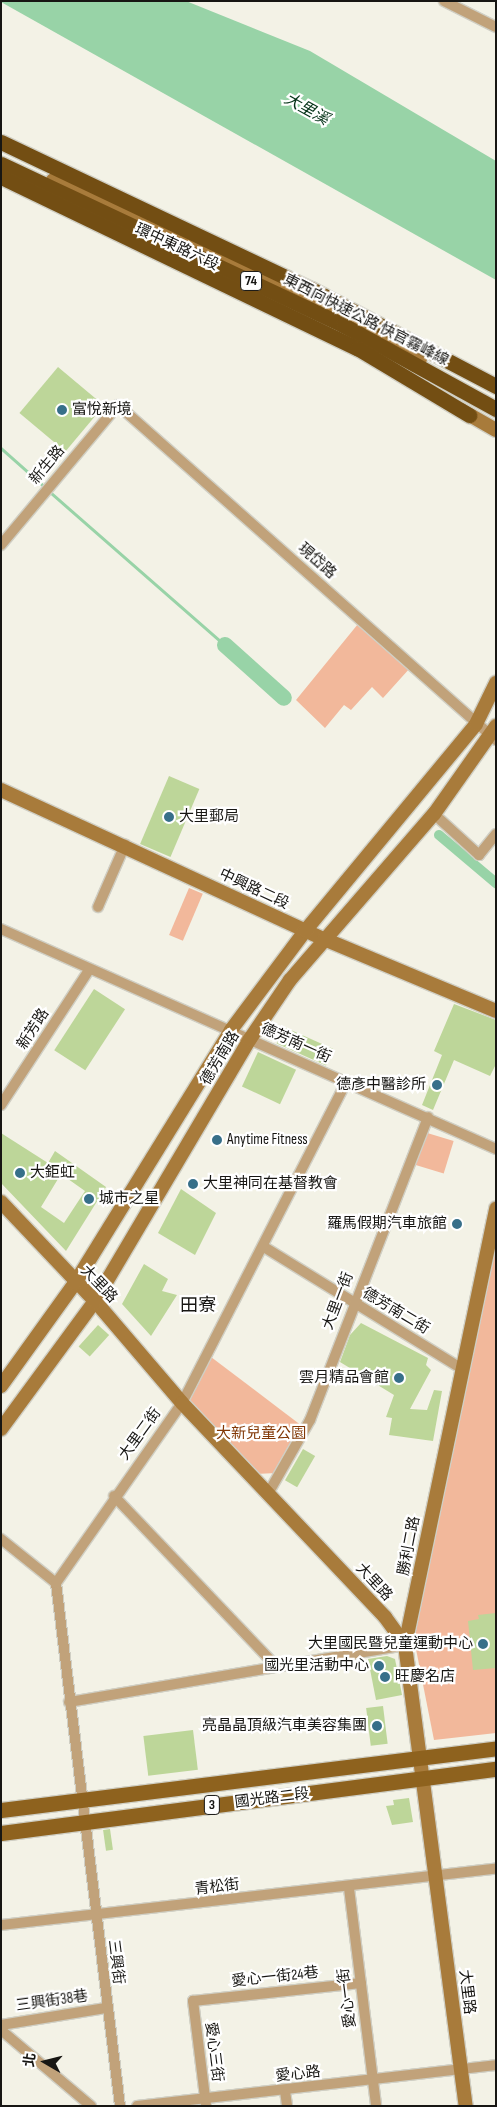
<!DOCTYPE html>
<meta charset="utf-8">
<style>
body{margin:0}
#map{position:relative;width:497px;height:2107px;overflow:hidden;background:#f3f2e6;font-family:"Sofia Sans Condensed","Noto Sans TC",sans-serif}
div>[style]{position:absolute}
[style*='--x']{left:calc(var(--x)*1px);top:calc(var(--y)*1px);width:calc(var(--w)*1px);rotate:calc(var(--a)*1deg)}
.green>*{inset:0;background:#f2b89b;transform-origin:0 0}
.water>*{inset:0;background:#98d3a7}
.stream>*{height:2.5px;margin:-1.25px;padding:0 1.25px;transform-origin:1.25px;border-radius:1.25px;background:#98d3a7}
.canal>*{height:10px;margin:-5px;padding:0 5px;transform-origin:5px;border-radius:5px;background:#98d3a7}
.river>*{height:16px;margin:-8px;padding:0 8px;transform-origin:8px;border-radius:8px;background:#98d3a7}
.building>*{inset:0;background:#bdd699;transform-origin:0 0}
.roads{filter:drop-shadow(1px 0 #d0cfc4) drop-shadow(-1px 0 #d0cfc4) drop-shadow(0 1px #d0cfc4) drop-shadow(0 -1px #d0cfc4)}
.street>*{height:10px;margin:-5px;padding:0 5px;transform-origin:5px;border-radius:5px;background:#c1a27a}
.secondary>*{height:14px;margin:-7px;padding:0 7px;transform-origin:7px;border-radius:7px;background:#a87b3b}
.primary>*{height:15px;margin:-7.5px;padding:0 7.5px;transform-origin:7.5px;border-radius:7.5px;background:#8e621e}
.highway>*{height:15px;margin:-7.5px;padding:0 7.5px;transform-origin:7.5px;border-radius:7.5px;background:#734e13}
.dots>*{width:14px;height:14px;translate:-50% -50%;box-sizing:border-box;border:2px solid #fff;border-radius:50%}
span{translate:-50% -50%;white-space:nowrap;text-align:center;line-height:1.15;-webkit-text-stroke:4.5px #fff;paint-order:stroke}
.shield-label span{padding:1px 4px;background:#fff;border:1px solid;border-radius:4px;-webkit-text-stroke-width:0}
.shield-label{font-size:14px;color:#171613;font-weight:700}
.street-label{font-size:15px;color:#171613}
.poi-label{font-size:15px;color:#171613}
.left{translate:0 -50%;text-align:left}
.right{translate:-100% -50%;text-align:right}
.park-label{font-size:15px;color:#823907}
.water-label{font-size:16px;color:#053318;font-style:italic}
.quarter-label{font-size:18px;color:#171613}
.frame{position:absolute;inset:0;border:2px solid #171613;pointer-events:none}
.north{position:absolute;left:20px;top:2037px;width:50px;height:50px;-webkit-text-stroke:4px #fff;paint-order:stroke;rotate:278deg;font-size:14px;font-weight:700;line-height:20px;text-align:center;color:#171613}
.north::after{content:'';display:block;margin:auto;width:18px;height:22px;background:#171613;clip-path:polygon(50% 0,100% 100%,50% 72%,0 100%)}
</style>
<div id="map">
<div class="green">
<div style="clip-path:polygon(358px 624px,410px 668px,383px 698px,372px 687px,351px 710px,344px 705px,325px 728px,296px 700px)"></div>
<div style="left:189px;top:888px;width:15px;height:51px;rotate:23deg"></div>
<div style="left:424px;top:1132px;width:31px;height:34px;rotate:17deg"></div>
<div style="clip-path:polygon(496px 1233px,496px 1733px,434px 1740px,414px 1639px)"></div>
<div style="clip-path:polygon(211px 1357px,302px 1426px,276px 1473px,256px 1474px,186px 1403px)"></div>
</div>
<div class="water">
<div style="clip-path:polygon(186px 1px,310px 51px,496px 161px,496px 280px,1px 2px)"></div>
</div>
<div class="stream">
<div style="--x:1;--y:448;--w:59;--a:41.6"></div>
<div style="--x:49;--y:491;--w:234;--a:41.2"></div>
</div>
<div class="canal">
<div style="--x:439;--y:835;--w:75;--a:40.1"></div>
</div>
<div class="river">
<div style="--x:225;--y:645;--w:79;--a:41.9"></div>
</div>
<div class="building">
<div style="left:58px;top:367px;width:60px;height:60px;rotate:40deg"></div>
<div style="left:169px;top:776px;width:33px;height:74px;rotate:23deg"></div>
<div style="left:94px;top:989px;width:37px;height:73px;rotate:33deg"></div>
<div style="clip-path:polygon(454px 1004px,496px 1020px,496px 1064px,490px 1076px,454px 1060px,433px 1110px,422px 1105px,442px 1055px,434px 1051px)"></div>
<div style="left:284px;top:1027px;width:54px;height:18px;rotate:24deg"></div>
<div style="left:258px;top:1052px;width:42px;height:38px;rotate:25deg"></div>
<div style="clip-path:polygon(evenodd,1px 1133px,48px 1163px,55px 1151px,106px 1187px,66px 1251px,1px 1183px,1px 1133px,61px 1174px,85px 1191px,64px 1223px,41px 1207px,61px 1174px)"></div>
<div style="clip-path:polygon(181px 1189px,216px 1213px,195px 1255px,158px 1233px)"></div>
<div style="clip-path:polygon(144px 1264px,168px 1279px,162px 1291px,177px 1295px,151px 1336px,122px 1304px)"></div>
<div style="clip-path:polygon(361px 1323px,428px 1358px,426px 1365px,431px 1370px,410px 1409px,427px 1410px,434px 1390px,442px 1391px,433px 1441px,389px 1435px,392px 1418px,386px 1417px,394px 1395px,340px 1362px,350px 1335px)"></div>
<div style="left:98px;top:1325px;width:15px;height:29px;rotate:42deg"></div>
<div style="left:303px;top:1449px;width:14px;height:36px;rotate:30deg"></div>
<div style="clip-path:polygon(496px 1613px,496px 1668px,473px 1670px,468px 1621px,479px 1619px,478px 1615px)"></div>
<div style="clip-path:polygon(387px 1656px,395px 1659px,402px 1695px,376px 1700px,368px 1659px)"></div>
<div style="left:383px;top:1706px;width:38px;height:17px;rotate:83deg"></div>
<div style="left:193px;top:1730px;width:40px;height:50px;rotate:83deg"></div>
<div style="clip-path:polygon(409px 1798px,413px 1822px,392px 1825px,386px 1806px,394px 1805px,393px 1800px)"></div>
<div style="left:110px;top:1829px;width:21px;height:7px;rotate:82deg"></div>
</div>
<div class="roads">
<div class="street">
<div style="--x:444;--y:1;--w:58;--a:26.6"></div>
<div style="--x:1;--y:545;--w:182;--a:-50.1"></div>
<div style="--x:118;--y:405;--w:505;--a:41.55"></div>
<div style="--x:434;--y:814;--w:61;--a:42.3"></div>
<div style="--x:479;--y:855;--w:27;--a:-51"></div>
<div style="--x:98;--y:907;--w:68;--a:-66.5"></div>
<div style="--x:1;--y:929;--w:542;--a:23.96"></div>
<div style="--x:1;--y:1105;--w:161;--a:-56.9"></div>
<div style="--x:264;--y:1247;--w:233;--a:31.6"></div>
<div style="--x:269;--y:1492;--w:83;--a:-60.3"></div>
<div style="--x:310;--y:1420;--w:325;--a:-68.7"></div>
<div style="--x:114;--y:1496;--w:235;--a:46.4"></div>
<div style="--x:1;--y:1539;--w:70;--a:38.7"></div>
<div style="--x:69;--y:1702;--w:341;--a:-9.6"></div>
<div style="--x:349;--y:1888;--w:220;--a:82.9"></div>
<div style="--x:1;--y:1925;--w:498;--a:-6.5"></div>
<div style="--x:1;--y:2025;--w:106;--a:-9.2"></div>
<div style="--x:1;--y:2030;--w:118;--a:40.2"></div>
<div style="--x:285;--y:2091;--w:15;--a:82"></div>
<div style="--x:206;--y:2105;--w:105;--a:-97.1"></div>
<div style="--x:193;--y:2001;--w:169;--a:-6.1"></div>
<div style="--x:120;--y:2106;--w:527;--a:-96.98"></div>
<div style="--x:56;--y:1583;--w:220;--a:-55"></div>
<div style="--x:182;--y:1403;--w:360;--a:-62.9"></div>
<div style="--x:137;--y:2106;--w:361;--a:-6.5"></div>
</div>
<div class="secondary">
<div style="--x:53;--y:180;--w:357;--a:25.4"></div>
<div style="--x:375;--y:333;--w:52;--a:30"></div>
<div style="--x:461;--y:410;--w:40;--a:29.7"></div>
<div style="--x:1;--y:790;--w:356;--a:24.8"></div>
<div style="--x:324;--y:939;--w:186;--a:22.7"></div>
<div style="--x:1;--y:1202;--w:137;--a:46.5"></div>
<div style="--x:95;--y:1301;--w:134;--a:49.5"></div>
<div style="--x:182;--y:1403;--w:295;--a:46.5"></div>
<div style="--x:385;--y:1617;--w:34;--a:54"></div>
<div style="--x:405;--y:1645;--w:465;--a:82.5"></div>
<div style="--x:1;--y:1386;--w:127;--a:-54.3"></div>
<div style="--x:75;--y:1283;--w:297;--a:-58.3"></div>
<div style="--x:231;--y:1030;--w:124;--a:-53.2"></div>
<div style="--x:305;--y:931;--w:268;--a:-50.4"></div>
<div style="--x:476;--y:724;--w:46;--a:-64"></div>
<div style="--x:1;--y:1429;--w:159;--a:-53.7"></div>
<div style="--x:95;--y:1301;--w:304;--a:-59.4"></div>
<div style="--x:250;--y:1039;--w:71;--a:-55.9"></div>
<div style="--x:290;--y:980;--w:220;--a:-49.1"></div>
<div style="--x:434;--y:814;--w:108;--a:-54.8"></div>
<div style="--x:405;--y:1645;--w:446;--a:-78.2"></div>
</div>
<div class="primary">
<div style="--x:1;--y:1810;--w:499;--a:-7.1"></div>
<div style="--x:1;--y:1833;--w:499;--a:-7.4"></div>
</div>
<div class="highway">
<div style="--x:1;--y:142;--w:343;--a:25.4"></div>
<div style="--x:311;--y:289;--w:209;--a:27.7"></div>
<div style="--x:1;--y:164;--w:378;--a:25.2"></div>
<div style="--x:343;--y:325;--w:175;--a:28.8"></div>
<div style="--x:1;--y:177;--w:395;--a:25.7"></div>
<div style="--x:357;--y:348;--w:131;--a:30.9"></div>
</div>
</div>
<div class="dots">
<div style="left:62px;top:410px;background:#376f89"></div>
<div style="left:169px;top:817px;background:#376f89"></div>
<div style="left:437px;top:1085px;background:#376f89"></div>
<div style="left:217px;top:1140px;background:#376f89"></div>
<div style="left:20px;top:1173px;background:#376f89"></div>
<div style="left:193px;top:1184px;background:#376f89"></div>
<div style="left:89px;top:1199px;background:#376f89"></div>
<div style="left:457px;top:1224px;background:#376f89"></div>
<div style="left:399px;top:1378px;background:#376f89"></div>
<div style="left:483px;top:1644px;background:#376f89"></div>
<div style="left:379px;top:1666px;background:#376f89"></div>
<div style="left:385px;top:1677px;background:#376f89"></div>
<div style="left:377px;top:1726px;background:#376f89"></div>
</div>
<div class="shield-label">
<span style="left:251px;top:281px">74</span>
<span style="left:212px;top:1805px">3</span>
</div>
<div class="street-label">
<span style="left:177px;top:247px;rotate:25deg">環中東路六段</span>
<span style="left:366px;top:320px;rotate:27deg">東西向快速公路 快官霧峰線</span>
<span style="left:47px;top:465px;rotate:-50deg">新生路</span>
<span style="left:317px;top:561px;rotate:41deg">現岱路</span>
<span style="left:254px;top:889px;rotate:25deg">中興路二段</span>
<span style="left:33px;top:1029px;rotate:-57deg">新芳路</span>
<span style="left:296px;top:1043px;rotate:24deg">德芳南一街</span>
<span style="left:220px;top:1058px;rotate:-59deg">德芳南路</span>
<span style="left:99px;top:1284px;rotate:46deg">大里路</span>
<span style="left:338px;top:1301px;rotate:-69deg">大里一街</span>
<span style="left:396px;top:1311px;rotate:31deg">德芳南二街</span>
<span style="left:140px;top:1434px;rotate:-54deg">大里二街</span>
<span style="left:409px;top:1546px;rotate:-79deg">勝利二路</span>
<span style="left:374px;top:1582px;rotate:47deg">大里路</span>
<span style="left:272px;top:1798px;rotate:-7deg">國光路二段</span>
<span style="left:217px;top:1887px;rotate:-7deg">青松街</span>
<span style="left:116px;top:1962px;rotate:83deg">三興街</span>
<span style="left:275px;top:1977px;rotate:-6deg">愛心一街24巷</span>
<span style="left:467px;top:1992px;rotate:83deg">大里路</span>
<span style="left:347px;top:1998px;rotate:-97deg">愛心一街</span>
<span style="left:52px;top:2001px;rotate:-8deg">三興街38巷</span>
<span style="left:214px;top:2052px;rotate:83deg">愛心三街</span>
<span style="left:298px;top:2074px;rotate:-6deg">愛心路</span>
</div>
<div class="poi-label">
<span class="left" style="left:72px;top:410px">富悅新境</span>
<span class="left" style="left:179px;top:817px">大里郵局</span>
<span class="right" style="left:426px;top:1085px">德彥中醫診所</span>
<span class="left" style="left:227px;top:1140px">Anytime Fitness</span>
<span class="left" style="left:30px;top:1173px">大鉅虹</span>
<span class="left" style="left:203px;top:1184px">大里神同在基督教會</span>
<span class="left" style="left:99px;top:1199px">城市之星</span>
<span class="right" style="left:447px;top:1224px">羅馬假期汽車旅館</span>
<span class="right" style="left:389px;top:1378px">雲月精品會館</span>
<span class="right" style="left:473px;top:1644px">大里國民暨兒童運動中心</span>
<span class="right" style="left:369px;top:1666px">國光里活動中心</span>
<span class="left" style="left:395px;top:1677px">旺慶名店</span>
<span class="right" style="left:367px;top:1726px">亮晶晶頂級汽車美容集團</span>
</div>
<div class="park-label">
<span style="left:261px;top:1434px">大新兒童公園</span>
</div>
<div class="water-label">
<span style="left:306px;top:110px;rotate:29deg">大里溪</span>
</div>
<div class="quarter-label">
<span style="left:198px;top:1306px">田寮</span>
</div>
<div class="frame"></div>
<div class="north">北</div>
</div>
